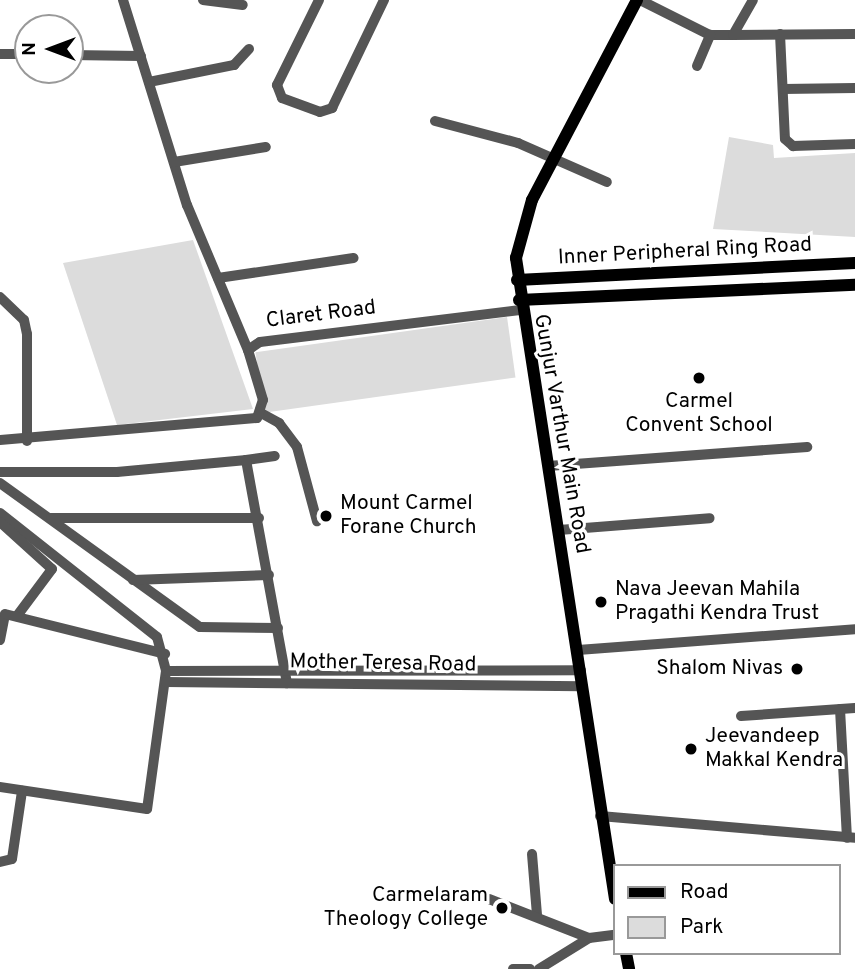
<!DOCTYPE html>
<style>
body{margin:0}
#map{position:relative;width:855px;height:969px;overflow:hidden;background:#fff;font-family:Overpass,sans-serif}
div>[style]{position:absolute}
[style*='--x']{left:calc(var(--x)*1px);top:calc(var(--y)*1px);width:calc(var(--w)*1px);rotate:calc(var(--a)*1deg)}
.green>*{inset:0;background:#dcdcdc;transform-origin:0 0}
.minor>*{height:10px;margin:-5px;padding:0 5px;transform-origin:5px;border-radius:5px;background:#555}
.major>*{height:12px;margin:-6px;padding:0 6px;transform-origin:6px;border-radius:6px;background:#000}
.dots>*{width:19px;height:19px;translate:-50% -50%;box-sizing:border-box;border:4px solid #fff;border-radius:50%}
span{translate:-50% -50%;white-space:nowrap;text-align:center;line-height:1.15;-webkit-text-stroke:6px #fff;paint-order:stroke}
.street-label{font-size:21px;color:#000}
.poi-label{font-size:21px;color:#000}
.left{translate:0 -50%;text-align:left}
.right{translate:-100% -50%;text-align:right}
.legend{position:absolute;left:613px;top:864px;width:228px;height:91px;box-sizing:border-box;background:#fff;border:2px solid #999;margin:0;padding:9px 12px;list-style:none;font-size:21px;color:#000}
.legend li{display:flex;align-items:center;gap:14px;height:35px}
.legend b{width:35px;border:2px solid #999}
.north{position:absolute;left:14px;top:14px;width:70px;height:70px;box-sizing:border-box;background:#fff;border:2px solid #999;border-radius:50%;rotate:270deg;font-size:19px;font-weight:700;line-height:28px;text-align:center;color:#000}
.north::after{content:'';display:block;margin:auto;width:24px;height:32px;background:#000;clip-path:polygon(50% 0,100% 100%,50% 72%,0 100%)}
</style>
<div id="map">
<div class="green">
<div style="clip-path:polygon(729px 137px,773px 145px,774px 158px,855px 153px,855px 237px,713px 229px)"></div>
<div style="clip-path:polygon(193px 240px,253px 409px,117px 425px,63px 263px)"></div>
<div style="left:507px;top:317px;width:61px;height:254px;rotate:82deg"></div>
</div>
<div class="minor">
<div style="--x:123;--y:0;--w:215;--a:72.7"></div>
<div style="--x:187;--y:205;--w:157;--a:67.2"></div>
<div style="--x:203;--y:0;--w:40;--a:7.1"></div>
<div style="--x:319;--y:0;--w:95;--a:116.3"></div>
<div style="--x:277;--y:85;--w:14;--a:69"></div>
<div style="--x:282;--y:98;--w:40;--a:20.2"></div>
<div style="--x:320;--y:112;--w:13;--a:-18"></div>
<div style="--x:332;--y:108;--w:120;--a:-64.3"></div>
<div style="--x:640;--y:0;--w:78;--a:26.6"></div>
<div style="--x:710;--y:35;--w:23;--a:0"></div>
<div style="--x:733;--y:35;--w:40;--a:-60.3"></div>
<div style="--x:780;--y:34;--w:105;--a:87.3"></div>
<div style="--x:785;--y:139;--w:11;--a:41"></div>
<div style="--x:793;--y:146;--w:62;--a:-1.8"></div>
<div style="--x:733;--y:35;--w:122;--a:-0.5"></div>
<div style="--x:0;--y:54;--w:28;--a:0"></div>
<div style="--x:70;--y:55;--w:71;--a:0.8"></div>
<div style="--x:697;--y:66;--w:34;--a:-67"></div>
<div style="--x:149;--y:82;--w:87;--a:-11.3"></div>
<div style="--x:234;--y:65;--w:22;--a:-47"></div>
<div style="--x:783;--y:89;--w:72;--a:-0.8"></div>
<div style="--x:435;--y:121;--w:86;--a:14.8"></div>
<div style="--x:518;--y:143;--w:97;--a:23.7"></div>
<div style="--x:174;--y:162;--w:93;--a:-9.3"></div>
<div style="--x:218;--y:278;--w:137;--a:-8.4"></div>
<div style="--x:0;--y:297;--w:33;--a:44"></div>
<div style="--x:24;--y:320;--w:14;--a:78"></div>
<div style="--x:27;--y:334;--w:107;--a:90"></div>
<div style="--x:261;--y:413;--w:21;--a:29"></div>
<div style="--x:279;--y:423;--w:30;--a:53"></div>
<div style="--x:297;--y:447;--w:77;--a:74.9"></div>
<div style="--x:0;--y:440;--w:258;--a:-4.9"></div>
<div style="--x:257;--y:418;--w:19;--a:-72"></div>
<div style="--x:263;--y:400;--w:52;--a:-106.7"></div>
<div style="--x:248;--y:350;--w:14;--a:-34"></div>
<div style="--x:260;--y:342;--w:262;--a:-7"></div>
<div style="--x:246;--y:460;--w:29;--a:-8"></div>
<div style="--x:548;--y:466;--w:260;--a:-4.2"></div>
<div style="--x:0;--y:472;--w:117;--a:0"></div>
<div style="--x:117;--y:472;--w:130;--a:-5.3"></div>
<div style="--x:246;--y:460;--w:227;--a:79.6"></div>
<div style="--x:0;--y:483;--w:246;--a:35.8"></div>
<div style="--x:200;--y:627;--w:78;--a:0.7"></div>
<div style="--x:0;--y:513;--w:200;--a:38.3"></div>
<div style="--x:157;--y:637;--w:35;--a:75"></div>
<div style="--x:166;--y:671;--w:139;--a:97.8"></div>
<div style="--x:147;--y:809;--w:149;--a:-171.5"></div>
<div style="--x:51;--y:518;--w:208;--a:0"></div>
<div style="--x:0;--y:522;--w:70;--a:42.1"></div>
<div style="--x:52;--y:569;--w:59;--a:126.7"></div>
<div style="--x:559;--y:530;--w:151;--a:-4.5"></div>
<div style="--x:133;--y:580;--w:136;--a:-2.1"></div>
<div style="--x:0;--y:640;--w:26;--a:-79"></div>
<div style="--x:5;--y:614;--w:165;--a:14"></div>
<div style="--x:578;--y:650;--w:278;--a:-4.3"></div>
<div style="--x:166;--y:671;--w:415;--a:-0.1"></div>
<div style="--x:166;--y:682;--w:416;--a:0.6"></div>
<div style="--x:840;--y:709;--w:129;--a:86.9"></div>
<div style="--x:741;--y:716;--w:114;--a:-4"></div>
<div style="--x:600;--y:816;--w:256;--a:4.9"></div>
<div style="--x:532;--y:854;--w:61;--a:85.3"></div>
<div style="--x:0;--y:862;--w:12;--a:-14"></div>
<div style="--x:12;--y:859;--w:69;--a:-81.6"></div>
<div style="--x:489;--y:899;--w:107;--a:21.3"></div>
<div style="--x:589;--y:938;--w:26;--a:-7"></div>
<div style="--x:513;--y:969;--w:17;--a:0"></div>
<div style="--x:539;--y:969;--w:59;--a:-31.8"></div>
</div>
<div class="major">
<div style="--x:517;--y:280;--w:338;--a:-2.9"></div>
<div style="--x:519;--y:300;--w:336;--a:-2.6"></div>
<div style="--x:615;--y:899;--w:649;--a:-98.78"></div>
<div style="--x:516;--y:258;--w:60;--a:-74.6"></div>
<div style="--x:532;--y:200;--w:226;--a:-62.3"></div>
<div style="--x:626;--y:953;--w:16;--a:79"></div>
</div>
<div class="dots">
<div style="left:699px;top:378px;background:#000"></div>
<div style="left:326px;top:516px;background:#000"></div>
<div style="left:601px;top:602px;background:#000"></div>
<div style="left:797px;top:669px;background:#000"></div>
<div style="left:691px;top:749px;background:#000"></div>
<div style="left:502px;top:908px;background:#000"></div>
</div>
<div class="street-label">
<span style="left:685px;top:252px;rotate:-3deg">Inner Peripheral Ring Road</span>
<span style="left:321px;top:315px;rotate:-7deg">Claret Road</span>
<span style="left:561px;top:434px;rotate:80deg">Gunjur Varthur Main Road</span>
<span style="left:383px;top:664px;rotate:1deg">Mother Teresa Road</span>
</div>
<div class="poi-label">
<span style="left:699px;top:414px">Carmel<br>Convent School</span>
<span class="left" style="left:340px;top:516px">Mount Carmel<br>Forane Church</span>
<span class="left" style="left:615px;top:602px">Nava Jeevan Mahila<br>Pragathi Kendra Trust</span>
<span class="right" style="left:783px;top:669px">Shalom Nivas</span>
<span class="left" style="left:705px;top:749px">Jeevandeep<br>Makkal Kendra</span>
<span class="right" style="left:488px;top:908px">Carmelaram<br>Theology College</span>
</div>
<ul class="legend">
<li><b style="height:9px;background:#000"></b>Road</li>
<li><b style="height:19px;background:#dcdcdc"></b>Park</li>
</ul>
<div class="north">N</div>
</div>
